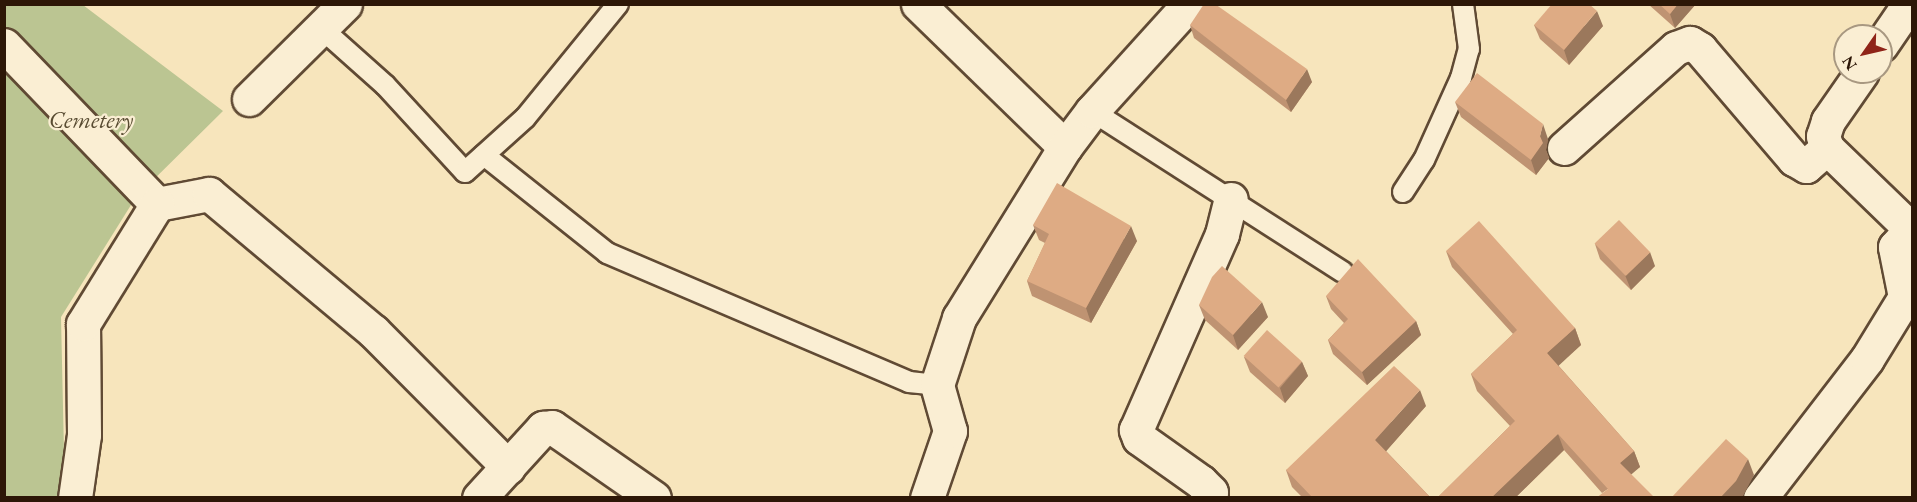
<!DOCTYPE html>
<style>
body{margin:0}
#map{position:relative;width:1917px;height:502px;overflow:hidden;background:#f7e5bc;font-family:"EB Garamond",serif}
div>[style]{position:absolute}
[style*='--x']{left:calc(var(--x)*1px);top:calc(var(--y)*1px);width:calc(var(--w)*1px);rotate:calc(var(--a)*1deg)}
.green>*{inset:0;background:#bbc592}
.roads{filter:drop-shadow(2px 0 #604a34) drop-shadow(-2px 0 #604a34) drop-shadow(0 2px #604a34) drop-shadow(0 -2px #604a34)}
.service>*{height:20px;margin:-10px;padding:0 10px;transform-origin:10px;border-radius:10px;background:#faeed3}
.minor>*{height:33px;margin:-16.5px;padding:0 16.5px;transform-origin:16.5px;border-radius:16.5px;background:#faeed3}
.wall>*{inset:0;background:#bf9372}
.shaded-wall>*{inset:0;background:#9b785c}
.building>*{inset:0;background:#deab84;transform-origin:0 0}
span{translate:-50% -50%;white-space:nowrap;text-align:center;line-height:1.15;-webkit-text-stroke:4.5px #faeed3;paint-order:stroke}
.park-label{font-size:24px;color:#584b31;font-style:italic}
.frame{position:absolute;inset:0;border:6px solid #2d1707;pointer-events:none}
.north{position:absolute;left:1833px;top:24px;width:60px;height:60px;box-sizing:border-box;background:#faeed3;border:2px solid #a89881;border-radius:50%;rotate:236deg;font-size:16px;font-weight:700;line-height:24px;text-align:center;color:#2d1707}
.north::after{content:'';display:block;margin:auto;width:21px;height:27px;background:#8f2418;clip-path:polygon(50% 0,100% 100%,50% 72%,0 100%)}
</style>
<div id="map">
<div class="green">
<div style="clip-path:polygon(4px 5px,83px 5px,223px 111px,136px 197px,61px 317px,65px 497px,5px 497px)"></div>
</div>
<div class="roads">
<div class="service">
<div style="--x:321;--y:28;--w:86;--a:41.7"></div>
<div style="--x:385;--y:85;--w:118;--a:47.4"></div>
<div style="--x:465;--y:172;--w:81;--a:-42"></div>
<div style="--x:525;--y:118;--w:147;--a:-50.8"></div>
<div style="--x:1092;--y:111;--w:298;--a:32.7"></div>
<div style="--x:484;--y:155;--w:157;--a:38.5"></div>
<div style="--x:607;--y:253;--w:328;--a:23.1"></div>
<div style="--x:909;--y:382;--w:28;--a:6"></div>
<div style="--x:1403;--y:192;--w:38;--a:-57"></div>
<div style="--x:1424;--y:160;--w:90;--a:-65.7"></div>
<div style="--x:1461;--y:78;--w:30;--a:-75"></div>
<div style="--x:1469;--y:49;--w:45;--a:-97.6"></div>
</div>
<div class="minor">
<div style="--x:918;--y:4;--w:205;--a:44.2"></div>
<div style="--x:4;--y:45;--w:221;--a:46.1"></div>
<div style="--x:157;--y:204;--w:53;--a:-10.9"></div>
<div style="--x:209;--y:194;--w:214;--a:39.9"></div>
<div style="--x:373;--y:331;--w:192;--a:45.2"></div>
<div style="--x:1881;--y:45;--w:50;--a:-55.7"></div>
<div style="--x:1862;--y:72;--w:60;--a:124.8"></div>
<div style="--x:1828;--y:121;--w:16;--a:108"></div>
<div style="--x:1823;--y:136;--w:13;--a:72"></div>
<div style="--x:1827;--y:148;--w:117;--a:44"></div>
<div style="--x:249;--y:99;--w:135;--a:-44.7"></div>
<div style="--x:1564;--y:148;--w:150;--a:-41.8"></div>
<div style="--x:1676;--y:48;--w:15;--a:-20"></div>
<div style="--x:1690;--y:43;--w:12;--a:31"></div>
<div style="--x:1700;--y:49;--w:145;--a:49.5"></div>
<div style="--x:1794;--y:159;--w:14;--a:30"></div>
<div style="--x:1806;--y:166;--w:28;--a:-41"></div>
<div style="--x:75;--y:498;--w:64;--a:-81.9"></div>
<div style="--x:84;--y:435;--w:111;--a:-90.5"></div>
<div style="--x:83;--y:324;--w:141;--a:-58.3"></div>
<div style="--x:479;--y:498;--w:95;--a:-47.6"></div>
<div style="--x:543;--y:428;--w:9;--a:-6"></div>
<div style="--x:552;--y:427;--w:124;--a:34.8"></div>
<div style="--x:927;--y:498;--w:71;--a:-71.1"></div>
<div style="--x:950;--y:431;--w:48;--a:-105.8"></div>
<div style="--x:937;--y:385;--w:71;--a:-71.8"></div>
<div style="--x:959;--y:318;--w:201;--a:-58.2"></div>
<div style="--x:1065;--y:147;--w:45;--a:-53.1"></div>
<div style="--x:1092;--y:111;--w:144;--a:-47.8"></div>
<div style="--x:1209;--y:498;--w:6;--a:-72"></div>
<div style="--x:1211;--y:492;--w:14;--a:-135"></div>
<div style="--x:1201;--y:482;--w:76;--a:-144.6"></div>
<div style="--x:1139;--y:438;--w:9;--a:-111"></div>
<div style="--x:1136;--y:430;--w:214;--a:-66.3"></div>
<div style="--x:1222;--y:234;--w:36;--a:-76"></div>
<div style="--x:1760;--y:498;--w:175;--a:-52.4"></div>
<div style="--x:1867;--y:359;--w:73;--a:-58.5"></div>
<div style="--x:1905;--y:297;--w:51;--a:-101.3"></div>
<div style="--x:1895;--y:247;--w:25;--a:-48"></div>
</div>
</div>
<div class="wall">
<div style="clip-path:polygon(1648px 4px,1696px 4px,1675px 28px)"></div>
<div style="clip-path:polygon(1190px 25px,1312px 82px,1291px 112px,1194px 38px)"></div>
<div style="clip-path:polygon(1534px 25px,1603px 26px,1569px 65px,1540px 39px)"></div>
<div style="clip-path:polygon(1455px 102px,1548px 139px,1546px 150px,1549px 158px,1536px 175px,1461px 117px)"></div>
<div style="clip-path:polygon(1033px 225px,1137px 241px,1091px 323px,1032px 296px,1027px 281px,1045px 243px,1039px 240px)"></div>
<div style="clip-path:polygon(1595px 244px,1655px 266px,1631px 290px,1600px 259px)"></div>
<div style="clip-path:polygon(1446px 251px,1575px 328px,1581px 345px,1558px 365px,1634px 451px,1640px 467px,1602px 493px,1564px 450px,1515px 498px,1437px 498px,1510px 426px,1477px 391px,1471px 374px,1513px 334px,1452px 267px)"></div>
<div style="clip-path:polygon(1326px 296px,1416px 321px,1421px 335px,1367px 385px,1333px 354px,1328px 340px,1344px 323px,1331px 309px)"></div>
<div style="clip-path:polygon(1199px 305px,1268px 317px,1238px 350px,1205px 320px)"></div>
<div style="clip-path:polygon(1244px 357px,1302px 362px,1308px 376px,1285px 403px,1250px 372px)"></div>
<div style="clip-path:polygon(1426px 406px,1386px 451px,1431px 498px,1303px 498px,1292px 487px,1286px 470px)"></div>
</div>
<div class="shaded-wall">
<div style="clip-path:polygon(1678px 4px,1696px 4px,1675px 28px,1670px 14px)"></div>
<div style="clip-path:polygon(1597px 11px,1603px 26px,1569px 65px,1564px 50px)"></div>
<div style="clip-path:polygon(1307px 69px,1312px 82px,1291px 112px,1286px 100px)"></div>
<div style="clip-path:polygon(1543px 124px,1548px 139px,1546px 150px,1549px 158px,1536px 175px,1531px 160px,1540px 136px)"></div>
<div style="clip-path:polygon(1131px 226px,1137px 241px,1091px 323px,1086px 308px)"></div>
<div style="clip-path:polygon(1650px 252px,1655px 266px,1631px 290px,1625px 275px)"></div>
<div style="clip-path:polygon(1262px 302px,1268px 317px,1238px 350px,1233px 335px)"></div>
<div style="clip-path:polygon(1416px 321px,1421px 335px,1367px 385px,1362px 372px)"></div>
<div style="clip-path:polygon(1575px 328px,1581px 345px,1554px 370px,1547px 353px)"></div>
<div style="clip-path:polygon(1302px 362px,1308px 376px,1285px 403px,1280px 388px)"></div>
<div style="clip-path:polygon(1420px 390px,1426px 406px,1381px 457px,1375px 440px)"></div>
<div style="clip-path:polygon(1558px 434px,1564px 450px,1515px 498px,1491px 498px)"></div>
<div style="clip-path:polygon(1634px 451px,1640px 467px,1626px 479px,1620px 463px)"></div>
<div style="clip-path:polygon(1748px 459px,1754px 475px,1742px 498px,1720px 498px)"></div>
</div>
<div class="building">
<div style="clip-path:polygon(1204px 4px,1215px 4px,1307px 69px,1286px 100px,1190px 25px)"></div>
<div style="clip-path:polygon(1552px 4px,1589px 4px,1597px 11px,1564px 50px,1534px 25px)"></div>
<div style="clip-path:polygon(1659px 4px,1678px 4px,1670px 14px)"></div>
<div style="clip-path:polygon(1477px 73px,1543px 124px,1540px 136px,1543px 143px,1531px 160px,1455px 102px)"></div>
<div style="clip-path:polygon(1057px 183px,1131px 226px,1086px 308px,1027px 281px,1049px 234px,1033px 225px)"></div>
<div style="left:1619px;top:220px;width:45px;height:34px;rotate:46deg"></div>
<div style="clip-path:polygon(1479px 221px,1575px 328px,1547px 353px,1634px 451px,1620px 463px,1655px 498px,1596px 498px,1608px 489px,1558px 434px,1491px 498px,1437px 498px,1515px 421px,1471px 374px,1517px 330px,1446px 251px)"></div>
<div style="clip-path:polygon(1358px 259px,1416px 321px,1362px 372px,1328px 340px,1348px 319px,1326px 296px)"></div>
<div style="clip-path:polygon(1222px 266px,1262px 302px,1233px 335px,1199px 305px,1212px 277px)"></div>
<div style="left:1267px;top:330px;width:47px;height:35px;rotate:42deg"></div>
<div style="clip-path:polygon(1394px 366px,1420px 390px,1375px 440px,1431px 498px,1313px 498px,1286px 470px)"></div>
<div style="clip-path:polygon(1726px 439px,1748px 459px,1736px 481px,1720px 498px,1671px 498px)"></div>
</div>
<div class="park-label">
<span style="left:91px;top:120px">Cemetery</span>
</div>
<div class="frame"></div>
<div class="north">N</div>
</div>
